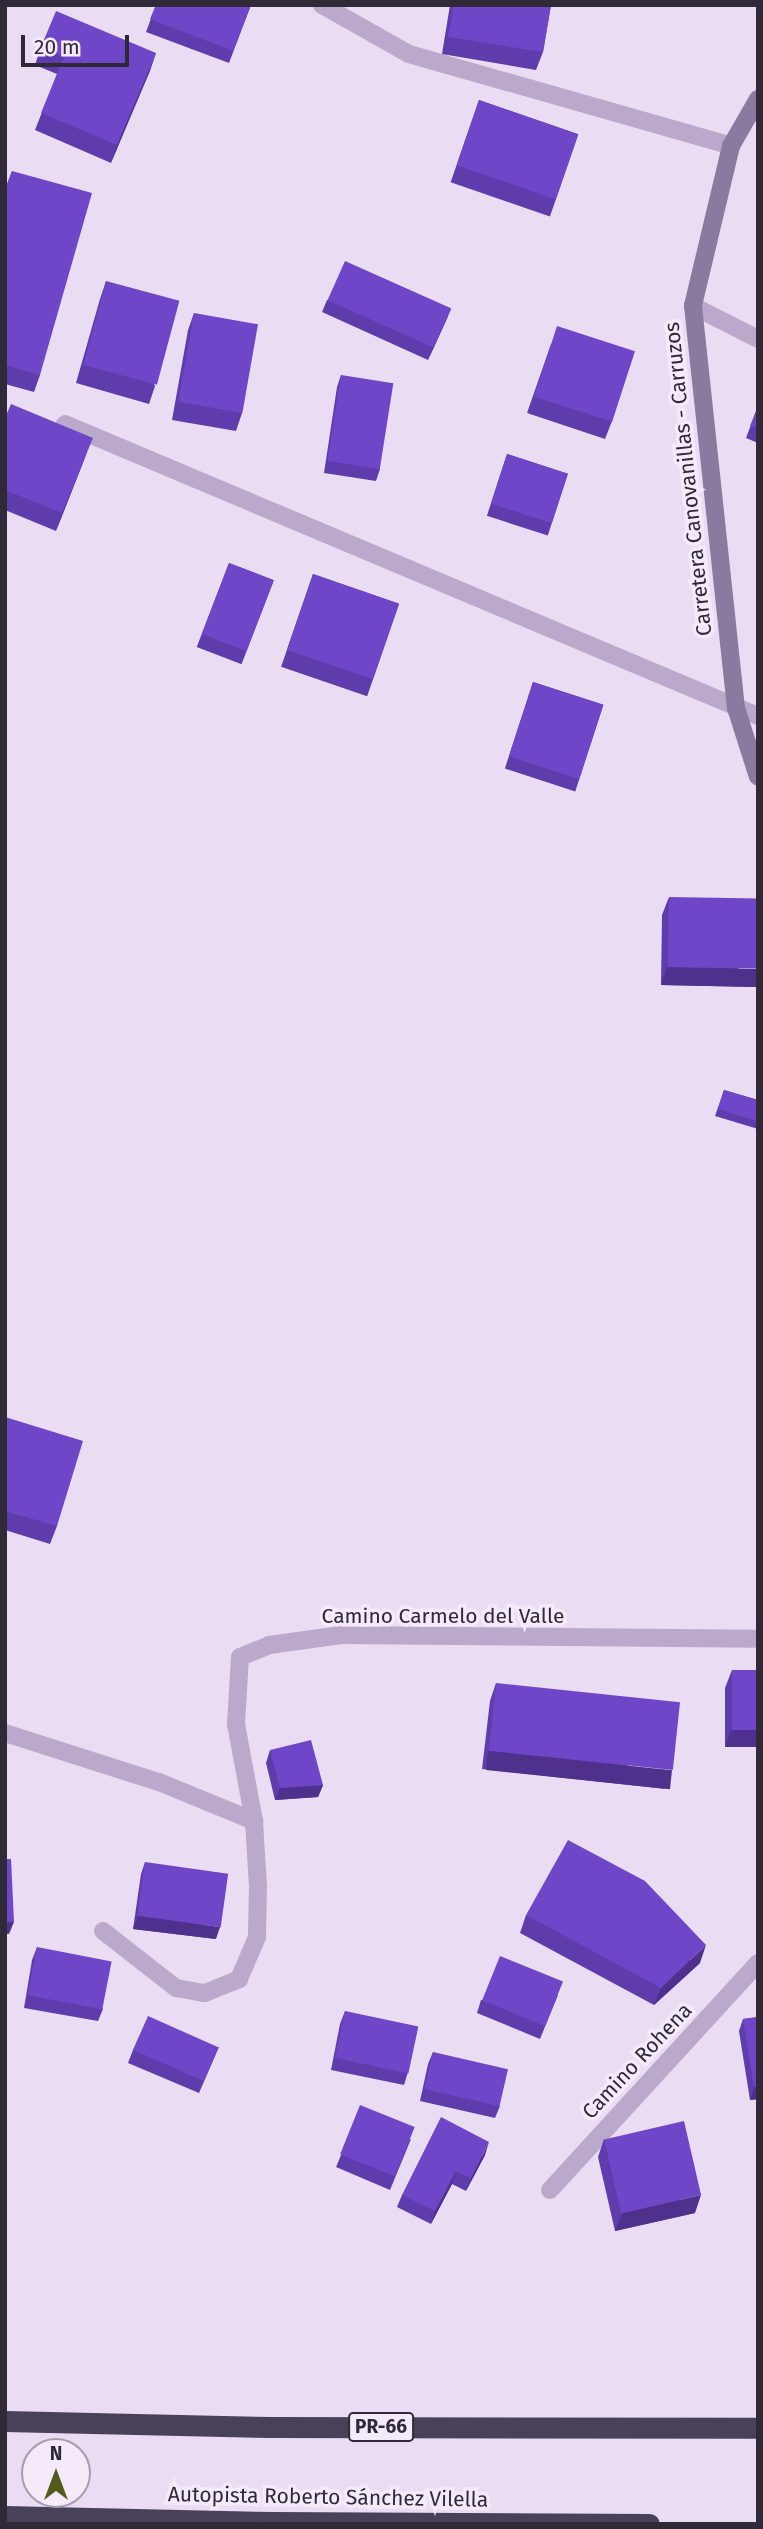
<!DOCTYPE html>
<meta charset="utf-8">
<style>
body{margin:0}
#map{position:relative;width:763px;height:2529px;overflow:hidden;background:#eaddf3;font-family:"Fira Sans",sans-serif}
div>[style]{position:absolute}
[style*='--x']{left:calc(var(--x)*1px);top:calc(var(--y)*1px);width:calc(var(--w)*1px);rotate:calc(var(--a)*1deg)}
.street>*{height:18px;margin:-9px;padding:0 9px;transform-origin:9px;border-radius:9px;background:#bba9cb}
.secondary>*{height:18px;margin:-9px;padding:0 9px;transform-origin:9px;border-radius:9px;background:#8a7a9f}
.highway>*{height:21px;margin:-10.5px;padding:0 10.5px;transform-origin:10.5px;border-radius:10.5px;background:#494059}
.wall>*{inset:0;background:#5f3cac;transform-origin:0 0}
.shaded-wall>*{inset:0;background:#4e318c;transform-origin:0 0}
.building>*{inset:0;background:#6f46c8;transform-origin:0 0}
span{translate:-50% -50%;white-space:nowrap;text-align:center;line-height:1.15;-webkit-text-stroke:7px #f4eafa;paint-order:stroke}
.shield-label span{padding:2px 5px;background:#f4eafa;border:2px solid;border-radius:5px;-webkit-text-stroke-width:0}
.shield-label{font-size:19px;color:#2f2938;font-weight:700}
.street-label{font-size:21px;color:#2f2938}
.frame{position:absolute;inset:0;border:7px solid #2f2938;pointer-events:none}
.north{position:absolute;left:21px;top:2438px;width:70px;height:70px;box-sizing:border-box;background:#f4eafa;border:2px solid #a59dac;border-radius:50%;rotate:0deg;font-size:19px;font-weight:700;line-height:28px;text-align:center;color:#2f2938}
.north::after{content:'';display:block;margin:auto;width:24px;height:32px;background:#525b1d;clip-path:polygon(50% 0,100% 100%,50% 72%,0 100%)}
.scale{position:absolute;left:21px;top:35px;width:108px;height:32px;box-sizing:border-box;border:4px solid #2f2938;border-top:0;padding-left:9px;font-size:21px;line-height:24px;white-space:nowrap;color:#2f2938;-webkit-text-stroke:5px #f4eafa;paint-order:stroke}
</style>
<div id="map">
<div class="street">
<div style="--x:322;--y:5;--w:100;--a:29.4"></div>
<div style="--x:409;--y:54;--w:335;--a:15.9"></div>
<div style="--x:693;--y:306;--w:73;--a:26.9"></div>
<div style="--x:65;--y:424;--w:752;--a:22.85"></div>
<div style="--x:5;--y:1733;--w:162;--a:17.7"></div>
<div style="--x:159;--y:1782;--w:103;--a:22.3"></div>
<div style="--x:103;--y:1931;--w:93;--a:38"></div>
<div style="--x:176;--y:1988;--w:29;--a:10"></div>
<div style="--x:205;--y:1993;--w:37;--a:-22"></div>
<div style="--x:239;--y:1979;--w:46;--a:-66.8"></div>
<div style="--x:257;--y:1937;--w:50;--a:-88.9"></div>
<div style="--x:258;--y:1887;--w:66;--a:-93.5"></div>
<div style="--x:254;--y:1821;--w:99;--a:-100.5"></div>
<div style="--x:236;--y:1724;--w:67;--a:-86.6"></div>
<div style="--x:240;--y:1657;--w:31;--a:-22"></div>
<div style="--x:269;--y:1645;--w:73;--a:-7.9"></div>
<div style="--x:341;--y:1635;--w:417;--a:0.5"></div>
<div style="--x:550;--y:2190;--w:308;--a:-47.5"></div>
</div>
<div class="secondary">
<div style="--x:758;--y:99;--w:54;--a:119.9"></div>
<div style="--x:731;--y:146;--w:164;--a:103.4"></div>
<div style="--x:693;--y:306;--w:404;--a:83.9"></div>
<div style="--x:736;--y:708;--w:72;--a:72.3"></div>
</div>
<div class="highway">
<div style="--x:5;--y:2421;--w:266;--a:1.3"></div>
<div style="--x:271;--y:2427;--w:487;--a:0.1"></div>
<div style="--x:5;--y:2516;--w:267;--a:1.3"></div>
<div style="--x:272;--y:2522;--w:377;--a:0.3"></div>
</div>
<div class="wall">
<div style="clip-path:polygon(156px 5px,251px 5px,229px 63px,146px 32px)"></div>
<div style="clip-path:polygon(450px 5px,551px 5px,543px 52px,536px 70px,442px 54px)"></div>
<div style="clip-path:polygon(41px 47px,156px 53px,111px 163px,35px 130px,57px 74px,35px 65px)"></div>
<div style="left:479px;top:100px;width:105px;height:87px;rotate:19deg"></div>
<div style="clip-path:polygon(12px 171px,40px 375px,34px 392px,5px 384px,5px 189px)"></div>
<div style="clip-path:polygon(106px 281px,155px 386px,149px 404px,76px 383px,100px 299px)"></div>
<div style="clip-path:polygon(327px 300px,451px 309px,428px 360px,322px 312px)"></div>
<div style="clip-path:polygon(194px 313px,242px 413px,236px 431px,172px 420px,188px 330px)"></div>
<div style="clip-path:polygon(551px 344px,612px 421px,605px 439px,527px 413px)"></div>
<div style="clip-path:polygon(341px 375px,380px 469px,376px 481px,324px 473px,337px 387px)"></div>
<div style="clip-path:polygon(758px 406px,758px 443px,746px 438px)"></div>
<div style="clip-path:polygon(5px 418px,86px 455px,56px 531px,5px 510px)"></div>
<div style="left:507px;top:454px;width:64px;height:65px;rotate:18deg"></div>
<div style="left:229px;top:563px;width:48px;height:90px;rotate:21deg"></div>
<div style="left:313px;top:574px;width:91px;height:98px;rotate:19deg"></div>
<div style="left:533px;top:682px;width:74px;height:91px;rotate:18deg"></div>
<div style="clip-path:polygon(669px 897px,756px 987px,661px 985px,662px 915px)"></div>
<div style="clip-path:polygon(724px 1090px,758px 1100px,758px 1129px,715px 1116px)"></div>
<div style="clip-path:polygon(5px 1417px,57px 1526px,50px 1544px,5px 1530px)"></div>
<div style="clip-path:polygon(732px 1670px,758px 1747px,725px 1747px,725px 1688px)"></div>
<div style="clip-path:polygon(496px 1683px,666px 1789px,482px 1769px,490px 1701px)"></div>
<div style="clip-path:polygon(270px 1750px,323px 1785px,318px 1797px,275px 1800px,266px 1763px)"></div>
<div style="clip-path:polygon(145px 1862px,216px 1939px,133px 1929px,141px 1874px)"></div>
<div style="clip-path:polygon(526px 1915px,700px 1963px,654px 2005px,520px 1933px)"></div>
<div style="clip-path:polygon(37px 1947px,103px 2009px,98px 2021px,24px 2008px,32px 1960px)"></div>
<div style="clip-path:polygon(558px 1995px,540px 2039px,477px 2013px,481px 2000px)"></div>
<div style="clip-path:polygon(345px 2011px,408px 2072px,404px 2085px,331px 2070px,340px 2024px)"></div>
<div style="clip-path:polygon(758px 2017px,758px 2099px,750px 2100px,739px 2031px,743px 2019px)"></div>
<div style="clip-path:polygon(219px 2047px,199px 2093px,128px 2063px,133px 2050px)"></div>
<div style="clip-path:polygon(433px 2052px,500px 2106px,495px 2118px,420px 2101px,428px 2064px)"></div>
<div style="clip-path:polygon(411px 2139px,390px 2190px,336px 2167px,341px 2155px)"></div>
<div style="clip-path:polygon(604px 2139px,695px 2213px,615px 2231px,598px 2157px)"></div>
<div style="clip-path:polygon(485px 2155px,466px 2191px,452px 2184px,431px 2224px,397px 2207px,402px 2195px)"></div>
</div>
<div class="shaded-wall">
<div style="clip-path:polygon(156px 53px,150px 71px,111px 163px,117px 145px)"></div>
<div style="clip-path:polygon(451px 309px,446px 321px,428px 360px,433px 347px)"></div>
<div style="clip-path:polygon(93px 438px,86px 455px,56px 531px,62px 513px)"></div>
<div style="clip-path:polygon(667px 967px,758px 969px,758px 984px,756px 987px,661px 985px)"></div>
<div style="clip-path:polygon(731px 1730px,758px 1730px,758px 1747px,725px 1747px)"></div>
<div style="left:488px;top:1751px;width:185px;height:19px;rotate:6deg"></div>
<div style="clip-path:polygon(323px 1785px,318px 1797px,275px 1800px,280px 1788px)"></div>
<div style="clip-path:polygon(138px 1916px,220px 1927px,216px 1939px,133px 1929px)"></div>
<div style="clip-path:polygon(5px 1922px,14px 1922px,9px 1934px,5px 1934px)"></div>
<div style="clip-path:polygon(706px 1945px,700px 1963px,654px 2005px,661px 1988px)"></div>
<div style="clip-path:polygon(754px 2087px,758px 2087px,758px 2099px,750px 2100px)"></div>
<div style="clip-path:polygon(489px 2142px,485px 2155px,466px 2191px,471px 2178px)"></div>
<div style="clip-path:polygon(456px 2171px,452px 2184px,431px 2224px,435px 2211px)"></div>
<div style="clip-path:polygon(701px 2195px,695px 2213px,615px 2231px,622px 2213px)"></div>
</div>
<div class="building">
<div style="clip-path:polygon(156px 5px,251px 5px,233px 51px,150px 19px)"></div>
<div style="clip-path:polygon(454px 5px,551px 5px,543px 52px,448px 37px)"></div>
<div style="clip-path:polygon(56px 11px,156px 53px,117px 145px,41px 113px,64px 57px,41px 47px)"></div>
<div style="left:479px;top:100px;width:105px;height:69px;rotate:19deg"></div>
<div style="clip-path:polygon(12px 171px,92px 193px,40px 375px,5px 365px,5px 194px)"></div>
<div style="left:345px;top:261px;width:116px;height:43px;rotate:24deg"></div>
<div style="left:106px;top:281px;width:76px;height:87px;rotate:15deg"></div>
<div style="left:194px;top:313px;width:65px;height:90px;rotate:10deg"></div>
<div style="left:557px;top:326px;width:82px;height:74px;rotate:18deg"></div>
<div style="left:341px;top:375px;width:53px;height:87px;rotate:9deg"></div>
<div style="clip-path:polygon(11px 404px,93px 438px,62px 513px,5px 490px,5px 418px)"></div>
<div style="clip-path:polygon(758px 406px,758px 428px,750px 426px)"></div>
<div style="left:507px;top:454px;width:64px;height:52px;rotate:18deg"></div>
<div style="left:229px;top:563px;width:48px;height:76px;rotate:21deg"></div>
<div style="left:313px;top:574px;width:91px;height:80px;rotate:19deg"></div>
<div style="left:533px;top:682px;width:74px;height:78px;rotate:18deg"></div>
<div style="left:669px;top:897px;width:89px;height:70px;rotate:1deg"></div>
<div style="clip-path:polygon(724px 1090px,758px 1100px,758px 1121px,718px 1109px)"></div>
<div style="clip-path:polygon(5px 1417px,83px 1441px,57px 1526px,5px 1511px)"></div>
<div style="left:732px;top:1670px;width:26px;height:60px"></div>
<div style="left:496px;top:1683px;width:185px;height:68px;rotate:6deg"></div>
<div style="clip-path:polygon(311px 1740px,323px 1785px,280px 1788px,270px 1750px)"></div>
<div style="clip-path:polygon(568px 1840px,645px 1881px,706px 1945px,661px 1988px,526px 1915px)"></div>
<div style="clip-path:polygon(5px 1859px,11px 1859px,14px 1922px,5px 1922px)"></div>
<div style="left:145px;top:1862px;width:84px;height:54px;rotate:8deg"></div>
<div style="left:37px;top:1947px;width:76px;height:49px;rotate:11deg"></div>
<div style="left:500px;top:1956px;width:68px;height:48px;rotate:22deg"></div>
<div style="left:345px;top:2011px;width:75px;height:48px;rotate:12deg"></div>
<div style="left:148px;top:2016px;width:77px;height:37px;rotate:24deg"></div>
<div style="clip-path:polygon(758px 2017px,758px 2087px,754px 2087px,743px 2019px)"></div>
<div style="left:433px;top:2052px;width:77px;height:38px;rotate:13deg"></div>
<div style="left:360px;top:2105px;width:59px;height:53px;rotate:22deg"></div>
<div style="clip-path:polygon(441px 2117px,489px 2142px,471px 2178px,456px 2171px,435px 2211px,402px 2195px)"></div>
<div style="left:684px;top:2121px;width:76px;height:82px;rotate:77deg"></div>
</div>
<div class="shield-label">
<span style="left:381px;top:2427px">PR-66</span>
</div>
<div class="street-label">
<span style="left:688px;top:479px;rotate:-96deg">Carretera Canovanillas - Carruzos</span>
<span style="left:443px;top:1616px">Camino Carmelo del Valle</span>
<span style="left:637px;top:2061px;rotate:-47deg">Camino Rohena</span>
<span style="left:328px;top:2497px;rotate:1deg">Autopista Roberto Sánchez Vilella</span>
</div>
<div class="frame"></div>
<div class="north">N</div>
<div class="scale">20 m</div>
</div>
